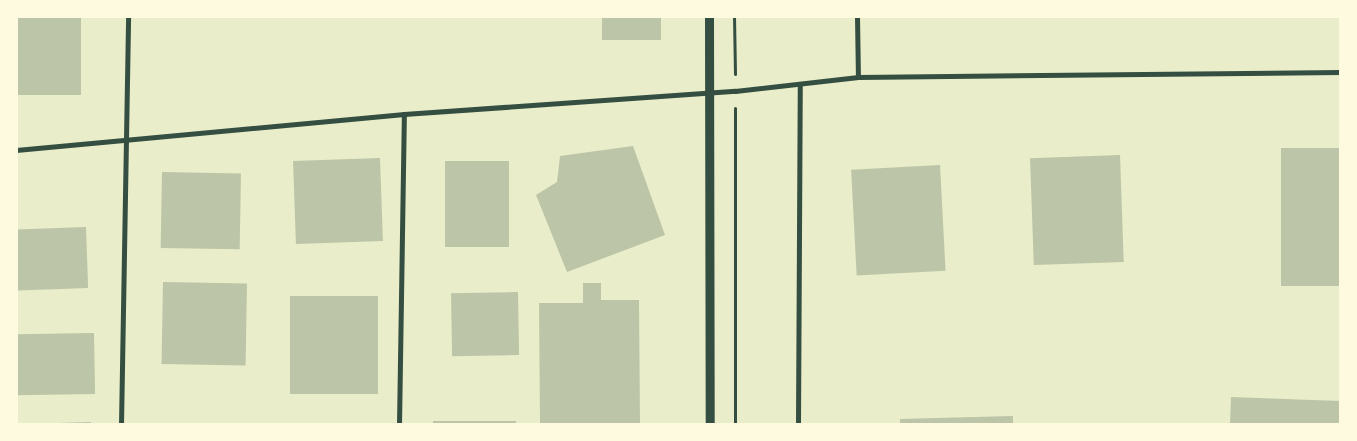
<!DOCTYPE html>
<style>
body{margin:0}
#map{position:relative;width:1357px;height:441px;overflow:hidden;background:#e9edc9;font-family:"Work Sans",sans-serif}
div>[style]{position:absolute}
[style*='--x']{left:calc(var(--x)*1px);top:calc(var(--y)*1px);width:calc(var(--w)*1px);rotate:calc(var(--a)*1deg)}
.building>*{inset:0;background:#bcc5a7;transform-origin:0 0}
.path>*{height:3px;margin:-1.5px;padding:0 1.5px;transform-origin:1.5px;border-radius:1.5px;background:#344e41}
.minor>*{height:5px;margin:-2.5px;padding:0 2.5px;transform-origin:2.5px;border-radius:2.5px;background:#344e41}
.tertiary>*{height:9px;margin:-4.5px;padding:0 4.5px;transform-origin:4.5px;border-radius:4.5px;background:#344e41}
span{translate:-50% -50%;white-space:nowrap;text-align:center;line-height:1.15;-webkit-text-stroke:4.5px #fefae0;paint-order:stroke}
.frame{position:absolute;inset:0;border:18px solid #fefae0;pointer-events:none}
</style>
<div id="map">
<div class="building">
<div style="left:16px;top:16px;width:65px;height:79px"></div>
<div style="left:602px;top:16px;width:59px;height:24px"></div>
<div style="clip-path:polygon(633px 146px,665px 235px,567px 272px,536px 195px,557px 182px,560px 156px)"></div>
<div style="left:1341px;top:148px;width:138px;height:60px;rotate:90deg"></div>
<div style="left:1120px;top:155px;width:107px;height:90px;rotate:88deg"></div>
<div style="left:380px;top:158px;width:83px;height:87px;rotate:88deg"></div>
<div style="left:445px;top:161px;width:64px;height:86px"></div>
<div style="left:940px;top:165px;width:106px;height:89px;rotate:87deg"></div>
<div style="left:162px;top:172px;width:79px;height:76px;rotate:1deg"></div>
<div style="left:86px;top:227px;width:61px;height:70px;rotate:88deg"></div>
<div style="left:163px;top:282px;width:84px;height:82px;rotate:1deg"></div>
<div style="clip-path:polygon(583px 283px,601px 283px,601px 300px,639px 300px,640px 425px,540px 425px,539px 303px,583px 303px)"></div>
<div style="left:518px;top:292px;width:63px;height:67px;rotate:89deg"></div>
<div style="left:290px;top:296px;width:88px;height:98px"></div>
<div style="left:94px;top:333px;width:61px;height:78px;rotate:89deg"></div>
<div style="clip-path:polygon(1231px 397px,1341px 401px,1341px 425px,1230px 425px)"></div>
<div style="clip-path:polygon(1013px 416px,1013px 425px,900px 425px,900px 419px)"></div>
<div style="left:433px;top:421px;width:83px;height:4px"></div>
<div style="clip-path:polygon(91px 422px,91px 425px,58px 425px,58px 423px)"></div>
</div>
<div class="path">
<div style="--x:734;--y:16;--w:58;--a:89"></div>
<div style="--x:735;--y:108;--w:317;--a:90"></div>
</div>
<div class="minor">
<div style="--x:857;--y:16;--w:61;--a:89.1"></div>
<div style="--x:16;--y:150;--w:390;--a:-5.3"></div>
<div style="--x:404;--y:114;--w:332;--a:-4"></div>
<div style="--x:735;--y:91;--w:124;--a:-6.5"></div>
<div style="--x:858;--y:77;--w:483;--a:-0.6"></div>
<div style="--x:121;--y:425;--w:409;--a:-89"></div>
<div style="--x:399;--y:425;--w:311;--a:-89.1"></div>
<div style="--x:798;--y:425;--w:341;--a:-89.7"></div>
</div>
<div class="tertiary">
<div style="--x:709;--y:16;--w:409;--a:89.9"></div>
</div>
<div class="frame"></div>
</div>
